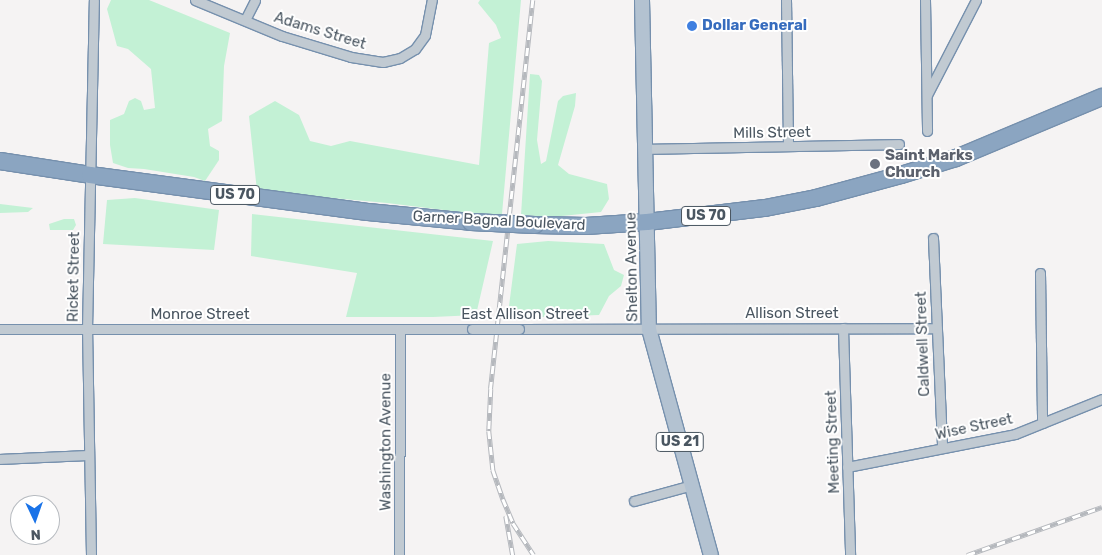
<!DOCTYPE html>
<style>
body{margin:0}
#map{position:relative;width:1102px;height:555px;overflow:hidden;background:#f5f3f3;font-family:Rubik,sans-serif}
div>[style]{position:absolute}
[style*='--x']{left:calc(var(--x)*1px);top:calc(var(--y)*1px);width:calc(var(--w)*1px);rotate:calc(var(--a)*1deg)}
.green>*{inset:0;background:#c3f1d5}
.roads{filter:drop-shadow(1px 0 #7690ad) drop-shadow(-1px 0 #7690ad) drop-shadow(0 1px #7690ad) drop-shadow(0 -1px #7690ad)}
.street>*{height:9px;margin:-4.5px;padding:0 4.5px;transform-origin:4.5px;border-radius:4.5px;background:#c1cad2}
.primary>*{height:14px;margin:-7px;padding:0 7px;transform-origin:7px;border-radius:7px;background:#b3c2d1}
.highway>*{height:16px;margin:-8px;padding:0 8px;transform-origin:8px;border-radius:8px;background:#8ba5c1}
.rail>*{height:4.5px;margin-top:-2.25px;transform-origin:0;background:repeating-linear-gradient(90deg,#fff 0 8px,#b5b8bd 0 16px);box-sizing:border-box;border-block:1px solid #b5b8bd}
.bridges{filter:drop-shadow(1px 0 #7690ad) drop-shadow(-1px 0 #7690ad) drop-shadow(0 1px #7690ad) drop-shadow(0 -1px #7690ad)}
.street-bridge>*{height:9px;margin:-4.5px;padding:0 4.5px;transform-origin:4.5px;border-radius:4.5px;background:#c1cad2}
.highway-bridge>*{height:16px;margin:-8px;padding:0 8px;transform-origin:8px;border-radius:8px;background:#8ba5c1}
.dots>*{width:14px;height:14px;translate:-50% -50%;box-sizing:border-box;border:2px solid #fff;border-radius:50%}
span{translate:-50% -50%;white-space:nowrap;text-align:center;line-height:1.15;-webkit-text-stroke:4px #fff;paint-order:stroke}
.shield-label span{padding:1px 4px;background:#fff;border:1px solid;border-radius:4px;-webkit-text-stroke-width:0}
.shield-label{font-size:14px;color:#4a5661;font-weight:700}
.shop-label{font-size:15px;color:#366cbe;font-weight:700}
.left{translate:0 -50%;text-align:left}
.street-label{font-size:15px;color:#4a5661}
.worship-label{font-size:15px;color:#5b616d;font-weight:700}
.north{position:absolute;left:10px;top:495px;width:50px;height:50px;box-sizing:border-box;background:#fff;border:1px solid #b7bbc0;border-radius:50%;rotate:177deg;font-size:14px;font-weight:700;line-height:20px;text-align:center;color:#4a5661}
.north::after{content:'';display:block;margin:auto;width:18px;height:22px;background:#1a73e8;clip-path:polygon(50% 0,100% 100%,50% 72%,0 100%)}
</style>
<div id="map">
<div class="green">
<div style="clip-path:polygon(111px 0,149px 0,230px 33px,224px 66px,222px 121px,208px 129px,210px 146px,219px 151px,219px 160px,205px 181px,194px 177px,144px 169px,128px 168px,113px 163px,110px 145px,110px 120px,124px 114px,129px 101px,135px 98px,141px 101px,144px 110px,155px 108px,151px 69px,128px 49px,117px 46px,107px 9px)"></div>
<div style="clip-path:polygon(480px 0,521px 0,502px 214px,476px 214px,387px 203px,257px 191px,249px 116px,275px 101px,299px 115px,310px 141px,331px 146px,350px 141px,479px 165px,489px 43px,501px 38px,496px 25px,478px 3px)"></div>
<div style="clip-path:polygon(530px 74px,539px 75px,542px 81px,537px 140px,541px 164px,546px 161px,558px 101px,563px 96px,576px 93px,575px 106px,558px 165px,569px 174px,607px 184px,609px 199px,601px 212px,552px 217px,521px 215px)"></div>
<div style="clip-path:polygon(135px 198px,219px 210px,214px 250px,103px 244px,107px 200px)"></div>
<div style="clip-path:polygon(0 204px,33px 208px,28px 212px,0 213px)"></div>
<div style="clip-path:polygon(252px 214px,493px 241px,476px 315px,433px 317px,346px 317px,357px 273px,251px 256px)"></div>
<div style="clip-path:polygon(64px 219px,74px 219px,76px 225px,73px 230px,50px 230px,49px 224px)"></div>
<div style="clip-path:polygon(548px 241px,604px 244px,614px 270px,624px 275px,621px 286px,609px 296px,599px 315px,514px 318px,509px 306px,517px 244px)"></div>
</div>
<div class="roads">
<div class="street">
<div style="--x:195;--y:0;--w:94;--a:22.5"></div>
<div style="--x:282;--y:36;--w:72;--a:16.9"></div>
<div style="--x:351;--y:57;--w:32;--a:9"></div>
<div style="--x:383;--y:62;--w:17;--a:-13"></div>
<div style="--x:400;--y:58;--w:17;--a:-31"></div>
<div style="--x:415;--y:49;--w:17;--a:-54"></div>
<div style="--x:425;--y:35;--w:36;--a:-79"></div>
<div style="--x:786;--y:0;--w:146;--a:89.2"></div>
<div style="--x:925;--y:0;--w:131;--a:89.1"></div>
<div style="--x:245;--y:20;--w:22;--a:-63"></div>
<div style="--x:927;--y:95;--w:107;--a:-62.7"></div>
<div style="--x:645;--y:149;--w:254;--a:-1.1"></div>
<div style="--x:933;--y:238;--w:210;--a:87.5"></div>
<div style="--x:1040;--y:273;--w:150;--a:89.2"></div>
<div style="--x:843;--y:328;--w:227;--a:88.2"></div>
<div style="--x:0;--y:329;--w:472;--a:0"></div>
<div style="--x:519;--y:329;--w:417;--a:-0.1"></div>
<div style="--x:0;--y:459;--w:89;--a:-2.6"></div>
<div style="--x:847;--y:467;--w:171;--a:-11.1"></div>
<div style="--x:1015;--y:434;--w:94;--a:-21.9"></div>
<div style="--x:634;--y:501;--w:60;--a:-15.4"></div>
<div style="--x:91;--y:555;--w:226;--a:-91"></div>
<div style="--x:87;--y:329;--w:329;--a:-88.8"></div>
<div style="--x:399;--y:555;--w:226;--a:-89.7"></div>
</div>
<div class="primary">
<div style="--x:642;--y:0;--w:329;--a:88.8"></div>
<div style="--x:649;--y:329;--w:234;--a:74.7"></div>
</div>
<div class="highway">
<div style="--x:0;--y:161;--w:91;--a:8.8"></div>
<div style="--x:90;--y:175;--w:280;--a:7.6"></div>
<div style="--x:368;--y:212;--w:103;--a:5.5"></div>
<div style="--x:535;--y:225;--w:51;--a:1.1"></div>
<div style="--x:586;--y:226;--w:61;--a:-3.8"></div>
<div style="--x:647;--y:222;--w:119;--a:-6.8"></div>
<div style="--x:765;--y:208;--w:52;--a:-11.1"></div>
<div style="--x:816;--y:198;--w:88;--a:-15.1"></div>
<div style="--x:901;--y:175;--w:58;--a:-17.2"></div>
<div style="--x:956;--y:158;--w:158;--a:-22.7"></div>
</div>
</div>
<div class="rail">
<div style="--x:533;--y:0;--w:391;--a:96.2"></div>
<div style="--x:491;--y:389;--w:42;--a:92.7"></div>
<div style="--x:489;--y:431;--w:39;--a:84"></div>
<div style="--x:493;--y:470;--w:31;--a:71"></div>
<div style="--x:503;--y:499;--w:26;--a:67"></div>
<div style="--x:513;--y:523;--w:38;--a:57"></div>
<div style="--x:506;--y:516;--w:40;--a:80"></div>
<div style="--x:967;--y:555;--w:143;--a:-19.6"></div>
</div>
<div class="bridges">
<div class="street-bridge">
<div style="--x:472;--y:329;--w:47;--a:0"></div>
</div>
<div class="highway-bridge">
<div style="--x:471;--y:222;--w:64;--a:2.7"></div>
</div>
</div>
<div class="dots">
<div style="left:692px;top:26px;background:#3f7fe0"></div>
<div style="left:875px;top:164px;background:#6b7280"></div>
</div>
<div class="shield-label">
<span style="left:235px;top:195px">US 70</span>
<span style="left:706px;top:216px">US 70</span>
<span style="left:680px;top:442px">US 21</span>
</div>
<div class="shop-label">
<span class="left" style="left:702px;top:26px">Dollar General</span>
</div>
<div class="street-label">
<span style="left:320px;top:31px;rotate:17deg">Adams Street</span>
<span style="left:772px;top:133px;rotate:-1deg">Mills Street</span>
<span style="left:499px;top:221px;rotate:3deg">Garner Bagnal Boulevard</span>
<span style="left:632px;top:267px;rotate:-91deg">Shelton Avenue</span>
<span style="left:74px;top:277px;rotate:-89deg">Ricket Street</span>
<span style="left:792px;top:314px">Allison Street</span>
<span style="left:200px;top:315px">Monroe Street</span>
<span style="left:525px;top:315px">East Allison Street</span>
<span style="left:923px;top:344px;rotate:-92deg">Caldwell Street</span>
<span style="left:974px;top:427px;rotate:-12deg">Wise Street</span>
<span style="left:386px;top:442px;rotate:-90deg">Washington Avenue</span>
<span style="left:833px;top:442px;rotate:-92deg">Meeting Street</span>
</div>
<div class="worship-label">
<span class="left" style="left:885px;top:164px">Saint Marks<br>Church</span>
</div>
<div class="north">N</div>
</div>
